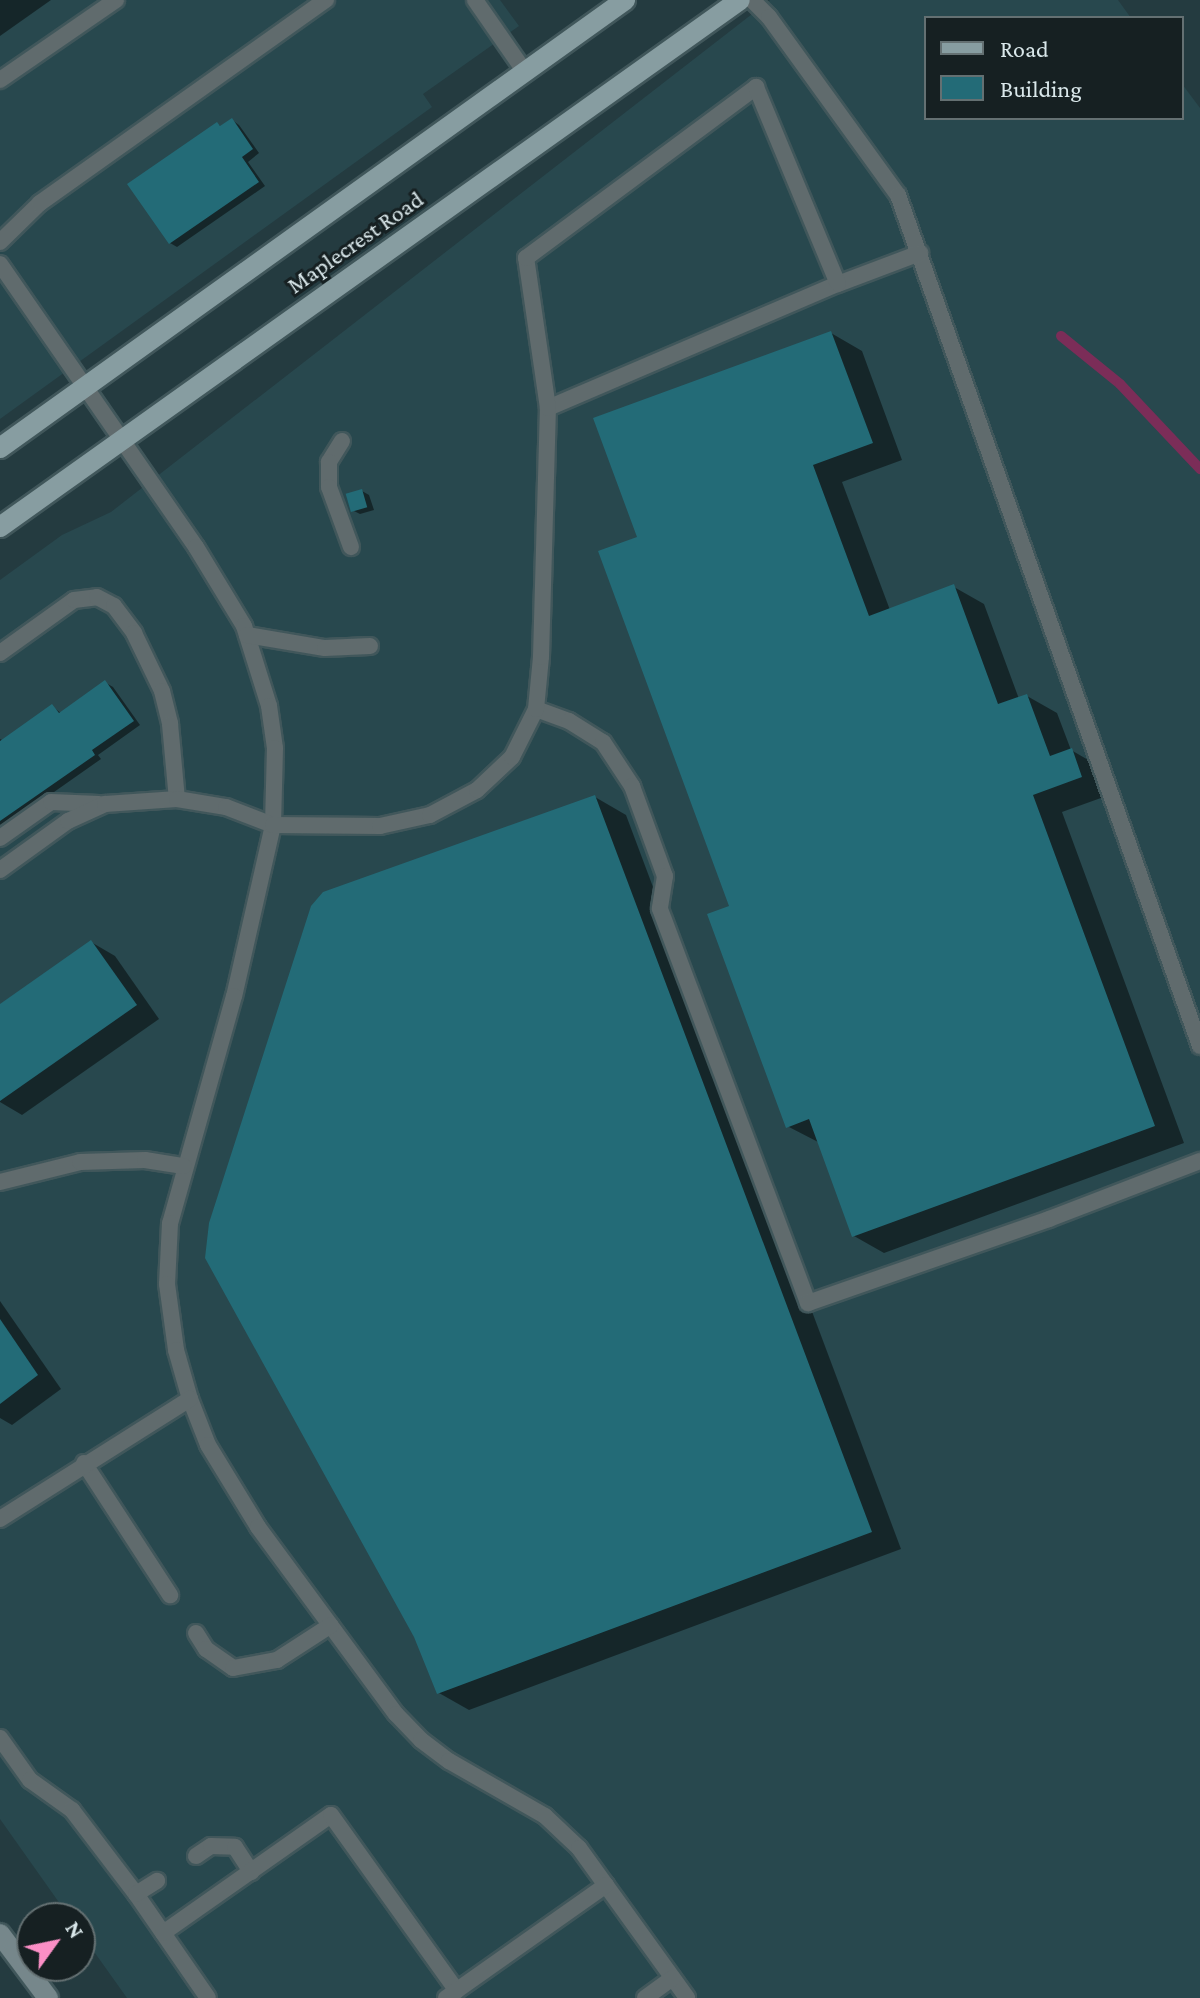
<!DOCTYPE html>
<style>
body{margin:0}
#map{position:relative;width:1200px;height:1998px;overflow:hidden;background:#243b40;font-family:"Crimson Pro",serif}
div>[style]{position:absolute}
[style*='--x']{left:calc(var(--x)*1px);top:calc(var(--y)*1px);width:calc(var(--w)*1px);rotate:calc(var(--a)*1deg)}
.built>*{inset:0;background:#28484e}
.shadow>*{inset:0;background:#0007}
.stream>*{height:10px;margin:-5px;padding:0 5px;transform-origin:5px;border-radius:5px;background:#7b2d58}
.building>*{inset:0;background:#236b77;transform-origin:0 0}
.roads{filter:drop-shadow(2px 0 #41575b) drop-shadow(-2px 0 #41575b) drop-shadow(0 2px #41575b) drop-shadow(0 -2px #41575b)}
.lane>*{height:16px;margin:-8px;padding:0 8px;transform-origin:8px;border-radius:8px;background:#606b6d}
.secondary>*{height:20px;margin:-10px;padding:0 10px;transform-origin:10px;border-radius:10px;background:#76878b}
.primary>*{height:20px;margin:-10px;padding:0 10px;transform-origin:10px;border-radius:10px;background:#879da1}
span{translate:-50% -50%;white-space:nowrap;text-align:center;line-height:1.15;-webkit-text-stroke:6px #162022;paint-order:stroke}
.street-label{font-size:24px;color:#d9e7ea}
.legend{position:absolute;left:924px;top:16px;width:260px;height:104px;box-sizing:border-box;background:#162022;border:2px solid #647072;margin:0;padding:10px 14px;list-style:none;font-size:24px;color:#d9e7ea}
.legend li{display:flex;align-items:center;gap:16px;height:40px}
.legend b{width:40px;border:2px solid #647072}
.north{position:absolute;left:16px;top:1902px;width:80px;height:80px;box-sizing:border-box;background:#162022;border:2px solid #647072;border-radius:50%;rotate:57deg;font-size:22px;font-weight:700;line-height:32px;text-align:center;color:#d9e7ea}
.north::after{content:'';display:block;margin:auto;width:28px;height:36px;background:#fb8fc6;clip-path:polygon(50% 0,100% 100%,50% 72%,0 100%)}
</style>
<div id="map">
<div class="built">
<div style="clip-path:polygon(0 0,500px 0,519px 26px,423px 94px,432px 107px,0 419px)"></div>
<div style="clip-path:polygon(770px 0,1118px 0,1131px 18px,926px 18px,926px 118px,1182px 118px,1182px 84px,1200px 108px,1200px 1998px,127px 1998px,80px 1932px,80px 1918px,70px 1918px,0 1819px,0 580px,62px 535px,111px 512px)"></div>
</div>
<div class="shadow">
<div style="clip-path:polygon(0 0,51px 0,0 36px)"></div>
<div style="clip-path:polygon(232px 120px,239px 125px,259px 153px,248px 162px,265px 186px,177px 247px,170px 243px,217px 124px,222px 127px)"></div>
<div style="clip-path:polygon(831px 333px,862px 351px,902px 460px,842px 482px,890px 610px,954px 587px,984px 604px,1019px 699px,1027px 696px,1057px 713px,1071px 750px,1102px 768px,1112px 794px,1062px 812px,1184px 1143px,884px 1253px,854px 1236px,820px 1143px,787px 1126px,639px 538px)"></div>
<div style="clip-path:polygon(362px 491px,369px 495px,374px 510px,360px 514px,352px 510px)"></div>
<div style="clip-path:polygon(106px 683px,113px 687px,140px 725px,98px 755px,101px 759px,0 830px,0 739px,4px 741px,53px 707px,62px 714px)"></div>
<div style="clip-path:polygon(595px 797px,626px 815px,901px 1549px,469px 1710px,439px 1693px)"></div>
<div style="clip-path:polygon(91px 942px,115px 956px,159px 1019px,22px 1115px,0 1102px,0 1006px)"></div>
<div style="clip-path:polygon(0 1301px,61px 1389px,12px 1425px,0 1418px)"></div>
</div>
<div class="stream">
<div style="--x:1061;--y:336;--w:76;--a:39.1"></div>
<div style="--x:1120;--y:384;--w:117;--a:46.7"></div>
</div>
<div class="building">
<div style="clip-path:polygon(232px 118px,253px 149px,242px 157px,259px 182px,169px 244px,127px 184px,217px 122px,220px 126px)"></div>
<div style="clip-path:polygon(831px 331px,873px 443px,813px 465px,869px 616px,954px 584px,998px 704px,1027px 694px,1050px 756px,1072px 748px,1082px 777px,1033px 795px,1155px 1126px,852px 1237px,809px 1119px,786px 1128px,707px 914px,729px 906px,598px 551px,637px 537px,593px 418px)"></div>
<div style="left:362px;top:489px;width:19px;height:17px;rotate:74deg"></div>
<div style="clip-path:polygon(105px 680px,134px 721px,92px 750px,95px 755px,0 821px,0 741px,52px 704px,59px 713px)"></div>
<div style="clip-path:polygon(595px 795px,872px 1532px,437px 1694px,414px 1637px,205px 1258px,209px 1223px,311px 906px,323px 892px)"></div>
<div style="clip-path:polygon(91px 940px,137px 1005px,0 1101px,0 1004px)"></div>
<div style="clip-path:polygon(0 1319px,38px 1375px,0 1404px)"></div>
</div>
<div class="roads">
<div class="lane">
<div style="--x:475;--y:0;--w:88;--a:55.2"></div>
<div style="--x:752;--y:0;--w:24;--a:45"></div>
<div style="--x:769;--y:17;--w:220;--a:54.1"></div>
<div style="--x:898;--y:195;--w:903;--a:70.46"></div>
<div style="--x:0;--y:80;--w:141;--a:-34.6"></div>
<div style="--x:0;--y:242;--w:56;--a:-44.3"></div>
<div style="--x:40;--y:203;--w:351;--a:-35.4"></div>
<div style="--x:0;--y:264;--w:344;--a:55.3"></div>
<div style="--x:196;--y:547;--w:92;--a:58.7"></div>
<div style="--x:244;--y:626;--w:84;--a:72.6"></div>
<div style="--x:269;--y:706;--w:42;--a:81.9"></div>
<div style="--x:275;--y:748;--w:77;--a:91.5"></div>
<div style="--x:273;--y:825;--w:175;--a:102.8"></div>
<div style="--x:234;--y:996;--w:236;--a:105.7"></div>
<div style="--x:170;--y:1223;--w:61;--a:92.8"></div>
<div style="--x:167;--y:1284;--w:67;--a:82.2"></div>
<div style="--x:176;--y:1350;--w:51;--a:74.1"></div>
<div style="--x:190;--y:1399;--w:49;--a:68.6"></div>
<div style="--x:208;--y:1445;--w:96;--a:58.6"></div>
<div style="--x:258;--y:1527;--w:232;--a:53.6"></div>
<div style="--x:396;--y:1714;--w:36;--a:46"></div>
<div style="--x:421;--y:1740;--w:35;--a:37"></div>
<div style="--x:449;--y:1761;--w:111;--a:29.8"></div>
<div style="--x:545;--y:1816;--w:47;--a:43.3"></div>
<div style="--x:579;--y:1848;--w:185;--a:54.2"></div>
<div style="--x:548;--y:408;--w:315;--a:-23.2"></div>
<div style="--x:838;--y:284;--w:88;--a:-20.7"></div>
<div style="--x:342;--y:441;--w:25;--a:122"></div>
<div style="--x:329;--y:462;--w:25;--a:90"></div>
<div style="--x:329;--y:487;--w:64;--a:69.9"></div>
<div style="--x:247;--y:635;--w:79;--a:9.5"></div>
<div style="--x:325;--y:648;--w:45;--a:-2.5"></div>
<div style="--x:0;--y:653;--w:91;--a:-35.6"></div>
<div style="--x:74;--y:600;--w:23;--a:-7"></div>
<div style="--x:97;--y:597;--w:19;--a:28"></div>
<div style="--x:114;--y:606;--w:34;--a:53"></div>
<div style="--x:134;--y:633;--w:64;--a:64.2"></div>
<div style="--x:162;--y:691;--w:34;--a:76"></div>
<div style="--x:170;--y:724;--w:75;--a:84.7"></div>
<div style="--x:536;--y:709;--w:35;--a:20"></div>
<div style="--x:569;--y:721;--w:40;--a:32"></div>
<div style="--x:603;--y:742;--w:53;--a:56.6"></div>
<div style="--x:632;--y:786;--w:96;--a:69.9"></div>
<div style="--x:665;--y:876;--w:33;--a:99"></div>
<div style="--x:660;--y:909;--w:421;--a:69.4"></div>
<div style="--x:808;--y:1303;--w:255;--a:-19.2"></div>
<div style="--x:1049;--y:1219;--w:162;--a:-21"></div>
<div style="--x:0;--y:838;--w:62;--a:-35.2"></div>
<div style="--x:51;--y:802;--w:48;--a:2.4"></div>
<div style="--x:0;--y:870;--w:84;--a:-35.8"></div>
<div style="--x:68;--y:821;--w:41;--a:-24.7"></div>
<div style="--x:105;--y:804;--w:72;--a:-4"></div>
<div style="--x:177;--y:799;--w:50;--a:9.3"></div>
<div style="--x:226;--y:807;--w:50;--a:21"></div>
<div style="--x:273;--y:825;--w:107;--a:0.5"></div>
<div style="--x:380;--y:826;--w:51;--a:-12.4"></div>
<div style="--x:430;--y:815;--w:53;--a:-28"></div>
<div style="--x:477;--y:790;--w:48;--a:-43.3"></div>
<div style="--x:512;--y:757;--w:54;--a:-63.4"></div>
<div style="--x:536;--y:709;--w:52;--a:-84.5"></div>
<div style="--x:541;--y:657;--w:249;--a:-88.4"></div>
<div style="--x:548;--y:408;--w:152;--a:-98.3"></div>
<div style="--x:526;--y:258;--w:287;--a:-36.6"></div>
<div style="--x:756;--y:87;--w:213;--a:67.4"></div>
<div style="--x:0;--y:1182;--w:82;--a:-14"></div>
<div style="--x:80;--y:1162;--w:65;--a:-1.8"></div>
<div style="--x:145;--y:1160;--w:39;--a:9"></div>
<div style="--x:84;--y:1463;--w:158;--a:56.9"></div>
<div style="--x:0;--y:1519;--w:225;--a:-32.3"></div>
<div style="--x:196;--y:1633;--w:19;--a:58"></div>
<div style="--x:206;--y:1649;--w:33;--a:35"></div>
<div style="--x:233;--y:1668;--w:45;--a:-10.3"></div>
<div style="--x:277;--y:1660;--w:64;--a:-32.9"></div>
<div style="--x:0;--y:1738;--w:52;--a:54.5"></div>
<div style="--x:30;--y:1780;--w:52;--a:35.5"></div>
<div style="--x:72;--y:1810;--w:106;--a:52.7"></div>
<div style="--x:136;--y:1894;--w:126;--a:55.3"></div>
<div style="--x:196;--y:1856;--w:18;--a:-34"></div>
<div style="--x:211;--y:1846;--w:24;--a:2"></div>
<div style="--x:235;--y:1847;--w:30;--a:57"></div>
<div style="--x:136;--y:1894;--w:25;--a:-32"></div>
<div style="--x:163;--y:1933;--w:205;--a:-35.1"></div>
<div style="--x:331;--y:1815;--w:216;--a:54.4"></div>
<div style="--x:446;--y:1998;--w:196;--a:-35.2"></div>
<div style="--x:645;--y:1998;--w:34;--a:-36"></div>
</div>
<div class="secondary">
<div style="--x:0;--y:1934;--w:80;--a:53.1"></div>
</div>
<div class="primary">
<div style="--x:0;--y:448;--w:769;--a:-35.63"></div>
<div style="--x:0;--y:527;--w:908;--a:-35.46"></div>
</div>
</div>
<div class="street-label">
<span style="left:355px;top:242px;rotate:-35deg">Maplecrest Road</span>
</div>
<ul class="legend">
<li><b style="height:10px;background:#879da1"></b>Road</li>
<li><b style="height:22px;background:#236b77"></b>Building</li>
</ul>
<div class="north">N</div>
</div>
